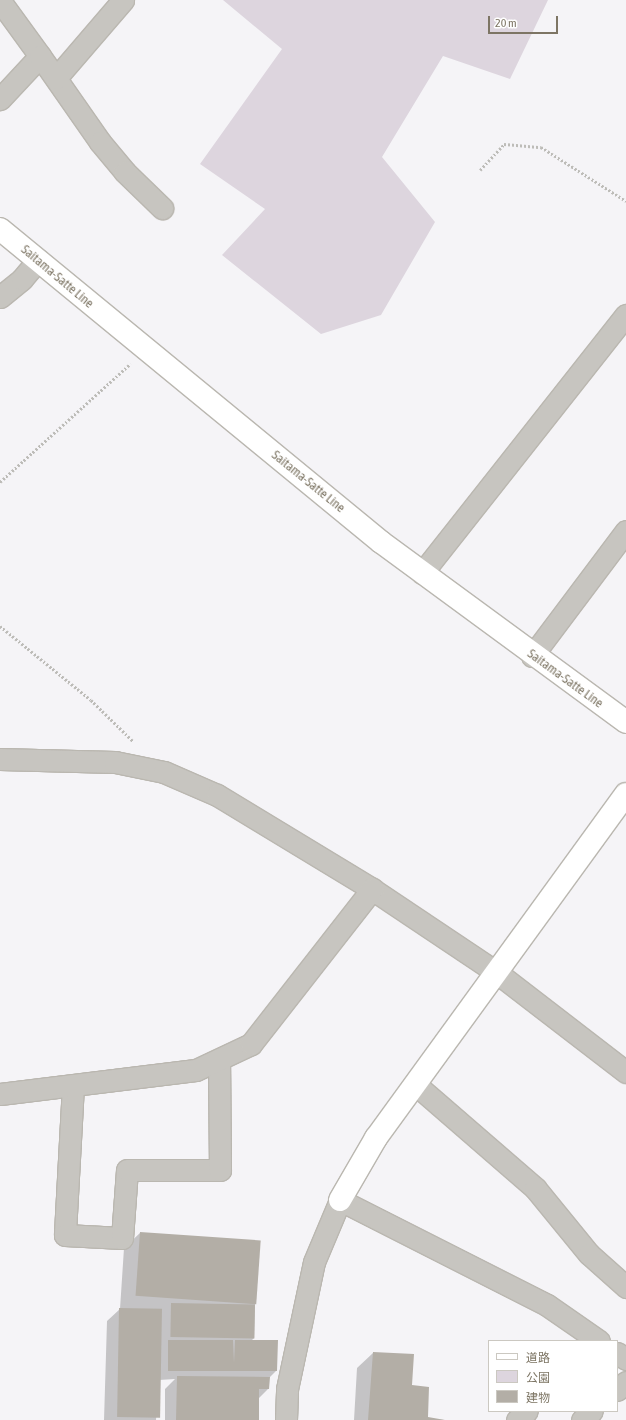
<!DOCTYPE html>
<meta charset="utf-8">
<style>
body{margin:0}
#map{position:relative;width:626px;height:1420px;overflow:hidden;background:#f5f4f7;font-family:"Asap Condensed","Noto Sans JP",sans-serif}
div>[style]{position:absolute}
[style*='--x']{left:calc(var(--x)*1px);top:calc(var(--y)*1px);width:calc(var(--w)*1px);rotate:calc(var(--a)*1deg)}
.green>*{inset:0;background:#ddd5de}
.shadow>*{inset:0;background:#0003}
.building>*{inset:0;background:#b3aea6;transform-origin:0 0}
.path>*{height:2.5px;margin-top:-1.25px;transform-origin:0;background:repeating-linear-gradient(90deg,#bdbcb8 0 2px,transparent 0 4px)}
.roads{filter:drop-shadow(1px 0 #bab7b0) drop-shadow(-1px 0 #bab7b0) drop-shadow(0 1px #bab7b0) drop-shadow(0 -1px #bab7b0)}
.street>*{height:21px;margin:-10.5px;padding:0 10.5px;transform-origin:10.5px;border-radius:10.5px;background:#c7c5c0}
.secondary>*{height:22px;margin:-11px;padding:0 11px;transform-origin:11px;border-radius:11px;background:#fff}
.primary>*{height:22px;margin:-11px;padding:0 11px;transform-origin:11px;border-radius:11px;background:#fff}
span{translate:-50% -50%;white-space:nowrap;text-align:center;line-height:1.15;-webkit-text-stroke:4px #fff;paint-order:stroke}
.street-label{font-size:13px;color:#7d7564}
.legend{position:absolute;left:488px;top:1340px;width:130px;height:72px;box-sizing:border-box;background:#fff;border:1px solid #cbc8c1;margin:0;padding:5px 7px;list-style:none;font-size:12px;color:#7d7564}
.legend li{display:flex;align-items:center;gap:8px;height:20px}
.legend b{width:20px;border:1px solid #cbc8c1}
.scale{position:absolute;left:488px;top:16px;width:70px;height:18px;box-sizing:border-box;border:2px solid #7d7564;border-top:0;padding-left:5px;font-size:12px;line-height:14px;white-space:nowrap;color:#7d7564;-webkit-text-stroke:3px #fff;paint-order:stroke}
</style>
<div id="map">
<div class="green">
<div style="clip-path:polygon(223px 0,548px 0,510px 79px,443px 56px,382px 157px,435px 222px,381px 315px,321px 334px,222px 255px,265px 209px,200px 164px,282px 49px)"></div>
</div>
<div class="shadow">
<div style="clip-path:polygon(140px 1233px,255px 1304px,254px 1338px,251px 1341px,276px 1371px,268px 1379px,268px 1389px,258px 1399px,258px 1420px,165px 1420px,165px 1389px,175px 1379px,159px 1380px,156px 1420px,104px 1420px,107px 1321px,120px 1309px,124px 1248px)"></div>
<div style="clip-path:polygon(373px 1353px,411px 1386px,427px 1418px,444px 1420px,354px 1420px,357px 1368px)"></div>
</div>
<div class="building">
<div style="left:140px;top:1232px;width:121px;height:64px;rotate:4deg"></div>
<div style="left:171px;top:1303px;width:84px;height:34px;rotate:1deg"></div>
<div style="left:119px;top:1308px;width:43px;height:109px;rotate:1deg"></div>
<div style="clip-path:polygon(168px 1340px,233px 1340px,234px 1363px,235px 1340px,278px 1340px,277px 1371px,168px 1371px)"></div>
<div style="clip-path:polygon(373px 1352px,414px 1354px,412px 1385px,429px 1387px,428px 1417px,445px 1420px,368px 1420px)"></div>
<div style="clip-path:polygon(177px 1376px,270px 1377px,269px 1389px,259px 1389px,259px 1420px,176px 1420px)"></div>
</div>
<div class="path">
<div style="--x:480;--y:170;--w:35;--a:-47"></div>
<div style="--x:504;--y:144;--w:37;--a:5"></div>
<div style="--x:541;--y:147;--w:101;--a:32.4"></div>
<div style="--x:0;--y:482;--w:176;--a:-42.2"></div>
<div style="--x:0;--y:626;--w:117;--a:39.1"></div>
<div style="--x:91;--y:700;--w:60;--a:44.3"></div>
</div>
<div class="roads">
<div class="street">
<div style="--x:0;--y:1;--w:68;--a:54"></div>
<div style="--x:40;--y:56;--w:59;--a:132.9"></div>
<div style="--x:40;--y:56;--w:105;--a:55.1"></div>
<div style="--x:100;--y:142;--w:39;--a:50"></div>
<div style="--x:125;--y:172;--w:52;--a:44.2"></div>
<div style="--x:56;--y:78;--w:103;--a:-49.3"></div>
<div style="--x:0;--y:297;--w:28;--a:-39"></div>
<div style="--x:22;--y:279;--w:25;--a:-50"></div>
<div style="--x:422;--y:573;--w:329;--a:-51.7"></div>
<div style="--x:532;--y:656;--w:156;--a:-53.1"></div>
<div style="--x:0;--y:759;--w:115;--a:1.5"></div>
<div style="--x:115;--y:762;--w:50;--a:11.5"></div>
<div style="--x:164;--y:772;--w:58;--a:23.5"></div>
<div style="--x:217;--y:795;--w:181;--a:31.2"></div>
<div style="--x:372;--y:889;--w:149;--a:33.8"></div>
<div style="--x:496;--y:972;--w:164;--a:37.6"></div>
<div style="--x:415;--y:1084;--w:159;--a:40.9"></div>
<div style="--x:535;--y:1188;--w:85;--a:50.7"></div>
<div style="--x:589;--y:1254;--w:50;--a:41.7"></div>
<div style="--x:73;--y:1085;--w:150;--a:93.1"></div>
<div style="--x:65;--y:1235;--w:57;--a:3"></div>
<div style="--x:122;--y:1238;--w:68;--a:-85.8"></div>
<div style="--x:127;--y:1170;--w:93;--a:0"></div>
<div style="--x:220;--y:1170;--w:110;--a:-90.5"></div>
<div style="--x:0;--y:1094;--w:197;--a:-7"></div>
<div style="--x:196;--y:1070;--w:61;--a:-25.3"></div>
<div style="--x:251;--y:1044;--w:197;--a:-52"></div>
<div style="--x:617;--y:1353;--w:11;--a:34"></div>
<div style="--x:617;--y:1390;--w:12;--a:-42"></div>
<div style="--x:286;--y:1420;--w:31;--a:-88"></div>
<div style="--x:287;--y:1389;--w:130;--a:-78"></div>
<div style="--x:314;--y:1262;--w:67;--a:-67.2"></div>
<div style="--x:340;--y:1200;--w:232;--a:26.9"></div>
<div style="--x:547;--y:1305;--w:63;--a:34.7"></div>
<div style="--x:517;--y:1420;--w:13;--a:-42"></div>
<div style="--x:582;--y:1420;--w:13;--a:-42"></div>
</div>
<div class="secondary">
<div style="--x:340;--y:1200;--w:72;--a:-59.9"></div>
<div style="--x:376;--y:1138;--w:425;--a:-54"></div>
</div>
<div class="primary">
<div style="--x:0;--y:229;--w:493;--a:39.4"></div>
<div style="--x:381;--y:542;--w:304;--a:36.3"></div>
</div>
</div>
<div class="street-label">
<span style="left:57px;top:277px;rotate:40deg">Saitama-Satte Line</span>
<span style="left:308px;top:482px;rotate:39deg">Saitama-Satte Line</span>
<span style="left:565px;top:679px;rotate:36deg">Saitama-Satte Line</span>
</div>
<ul class="legend">
<li><b style="height:5px;background:#fff"></b>道路</li>
<li><b style="height:11px;background:#ddd5de"></b>公園</li>
<li><b style="height:11px;background:#b3aea6"></b>建物</li>
</ul>
<div class="scale">20 m</div>
</div>
